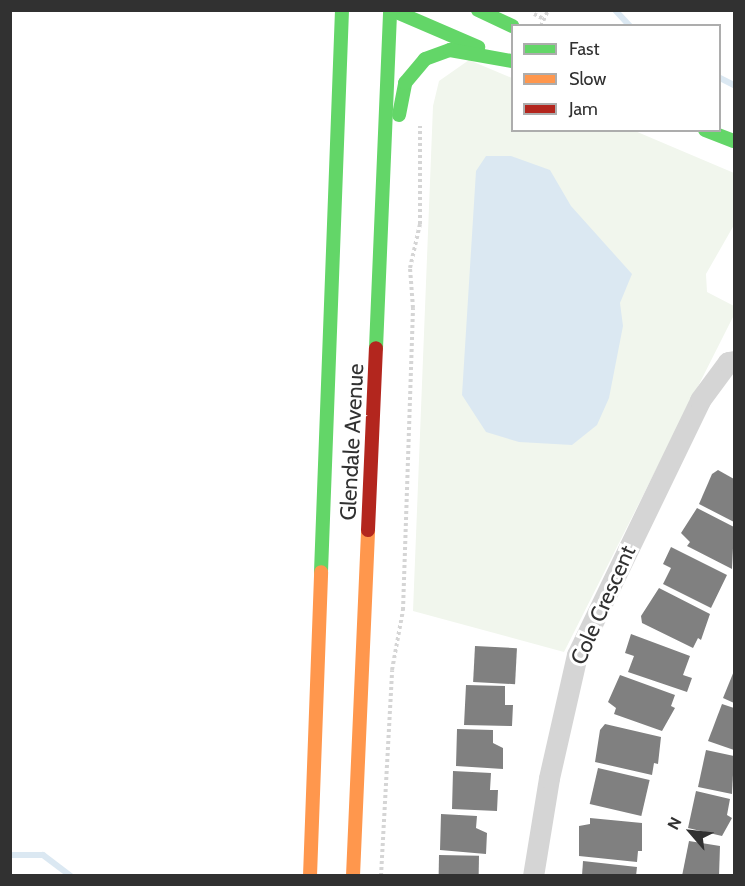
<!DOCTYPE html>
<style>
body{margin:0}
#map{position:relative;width:745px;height:886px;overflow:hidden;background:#fff;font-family:Cabin,sans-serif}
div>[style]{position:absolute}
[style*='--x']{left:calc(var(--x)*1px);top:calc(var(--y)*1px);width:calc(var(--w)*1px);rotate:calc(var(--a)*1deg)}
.green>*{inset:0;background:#f1f6ed}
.water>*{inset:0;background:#dbe8f2}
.stream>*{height:6px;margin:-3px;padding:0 3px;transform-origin:3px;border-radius:3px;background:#dbe8f2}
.building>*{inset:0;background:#808080;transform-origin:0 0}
.path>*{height:4px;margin-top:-2px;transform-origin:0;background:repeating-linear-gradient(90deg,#d5d5d5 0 3px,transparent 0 6px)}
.street>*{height:21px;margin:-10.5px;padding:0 10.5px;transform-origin:10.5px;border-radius:10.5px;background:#d5d5d5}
.fast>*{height:14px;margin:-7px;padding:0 7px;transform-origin:7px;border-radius:7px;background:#63d668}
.slow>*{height:14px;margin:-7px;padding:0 7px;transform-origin:7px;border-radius:7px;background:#ff974d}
.jam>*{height:14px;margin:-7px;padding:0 7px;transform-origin:7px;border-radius:7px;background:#b3261e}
span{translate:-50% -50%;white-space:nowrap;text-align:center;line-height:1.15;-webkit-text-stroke:6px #fff;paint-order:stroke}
.street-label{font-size:22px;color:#313131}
.frame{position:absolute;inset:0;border:12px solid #313131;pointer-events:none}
.legend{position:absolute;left:511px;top:24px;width:210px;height:108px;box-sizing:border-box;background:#fff;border:2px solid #adadad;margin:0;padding:8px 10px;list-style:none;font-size:18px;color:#313131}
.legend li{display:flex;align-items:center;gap:12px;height:30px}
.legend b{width:30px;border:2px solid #adadad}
.north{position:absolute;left:661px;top:802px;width:60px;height:60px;-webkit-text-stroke:4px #fff;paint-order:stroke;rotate:298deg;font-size:16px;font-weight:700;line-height:24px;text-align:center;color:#313131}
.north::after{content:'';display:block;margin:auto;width:21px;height:27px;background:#313131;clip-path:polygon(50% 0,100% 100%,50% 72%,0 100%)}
</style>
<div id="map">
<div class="green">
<div style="clip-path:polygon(469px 60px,512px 78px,512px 130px,635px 131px,734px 173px,734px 225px,706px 274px,707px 292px,734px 306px,734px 315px,564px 652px,413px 611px,433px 106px,439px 81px)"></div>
</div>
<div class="water">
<div style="clip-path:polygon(486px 156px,511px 156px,550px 170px,571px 206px,632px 274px,620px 303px,623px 326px,609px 398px,597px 425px,572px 445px,519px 442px,486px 432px,462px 395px,476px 171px)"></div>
</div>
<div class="stream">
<div style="--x:615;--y:10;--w:22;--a:47"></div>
<div style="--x:720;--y:78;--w:16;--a:27"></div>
<div style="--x:10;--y:855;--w:33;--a:0"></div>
<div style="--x:43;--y:855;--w:35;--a:37"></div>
</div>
<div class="building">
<div style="clip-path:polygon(718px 470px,734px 479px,734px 522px,699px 504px,712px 474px)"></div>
<div style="clip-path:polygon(697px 508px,734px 527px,732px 569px,687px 546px,690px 542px,681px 533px)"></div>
<div style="clip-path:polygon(671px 547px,727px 575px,711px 608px,663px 584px,671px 568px,663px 564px)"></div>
<div style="clip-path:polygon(659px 588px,710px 614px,701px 640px,698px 638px,693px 648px,642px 623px,641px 616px)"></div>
<div style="clip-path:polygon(631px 634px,690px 656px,683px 675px,692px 678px,687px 692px,628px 672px,634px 656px,625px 653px)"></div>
<div style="left:475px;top:646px;width:42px;height:36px;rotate:3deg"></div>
<div style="clip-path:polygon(734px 671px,734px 703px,723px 698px)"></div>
<div style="clip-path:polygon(620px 675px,675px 695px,671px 706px,675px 708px,662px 731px,614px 714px,616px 708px,608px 702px)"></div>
<div style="clip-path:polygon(466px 685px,505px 686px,505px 705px,513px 705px,512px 726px,464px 725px)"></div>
<div style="clip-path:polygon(722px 704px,734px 708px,734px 750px,708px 741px)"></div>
<div style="clip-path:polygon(605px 724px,661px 737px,658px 764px,654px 763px,652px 775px,595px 762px,600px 730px)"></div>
<div style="clip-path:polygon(457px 729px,493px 730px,493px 743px,503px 748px,503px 769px,456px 766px)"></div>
<div style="clip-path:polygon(706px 750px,734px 756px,732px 794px,698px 787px)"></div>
<div style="left:598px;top:768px;width:53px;height:37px;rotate:13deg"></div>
<div style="clip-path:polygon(453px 771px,491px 773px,490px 790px,498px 790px,497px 811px,452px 809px)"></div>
<div style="clip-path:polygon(696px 791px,730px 799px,727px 815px,732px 818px,722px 836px,688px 828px)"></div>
<div style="clip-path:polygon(441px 814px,477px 816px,476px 828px,487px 833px,486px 854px,440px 850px)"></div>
<div style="clip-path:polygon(590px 818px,642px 823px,642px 851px,638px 851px,637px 862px,579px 856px,579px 826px,590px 824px)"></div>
<div style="clip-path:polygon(689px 841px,720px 846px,719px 876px,682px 876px)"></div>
<div style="left:439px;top:855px;width:40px;height:21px;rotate:1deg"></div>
<div style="clip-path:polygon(583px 861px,637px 867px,636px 876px,582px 876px)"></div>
</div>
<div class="path">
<div style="--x:296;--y:10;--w:1;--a:45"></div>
<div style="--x:534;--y:14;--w:11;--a:27"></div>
<div style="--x:541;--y:26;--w:17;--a:-66"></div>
<div style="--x:381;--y:876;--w:206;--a:-86.9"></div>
<div style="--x:392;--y:670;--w:61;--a:-79.6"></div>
<div style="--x:403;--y:610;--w:302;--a:-88.1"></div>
<div style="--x:413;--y:308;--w:40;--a:-94.3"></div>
<div style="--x:410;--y:268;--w:45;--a:-77.2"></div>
<div style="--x:420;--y:224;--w:98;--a:-90"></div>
</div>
<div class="street">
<div style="--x:533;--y:876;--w:99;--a:-80.7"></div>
<div style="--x:549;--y:778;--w:126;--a:-77.2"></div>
<div style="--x:577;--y:655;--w:283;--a:-64.2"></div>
<div style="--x:700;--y:400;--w:47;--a:-53.6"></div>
<div style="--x:728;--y:362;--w:6;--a:-9"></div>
</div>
<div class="fast">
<div style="--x:392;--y:10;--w:94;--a:23.3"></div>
<div style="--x:478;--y:10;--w:38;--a:25"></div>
<div style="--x:399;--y:115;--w:33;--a:-79"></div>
<div style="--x:405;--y:83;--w:31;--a:-50"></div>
<div style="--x:425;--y:59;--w:27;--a:-20"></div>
<div style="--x:450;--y:50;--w:62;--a:10.2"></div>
<div style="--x:705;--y:130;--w:31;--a:21"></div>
<div style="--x:376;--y:348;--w:338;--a:-87.6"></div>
<div style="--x:321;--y:572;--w:562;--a:-87.86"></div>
</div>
<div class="slow">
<div style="--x:310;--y:876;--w:304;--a:-87.9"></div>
<div style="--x:353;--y:876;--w:346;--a:-87.5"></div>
</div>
<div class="jam">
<div style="--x:368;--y:530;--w:182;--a:-87.5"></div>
</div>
<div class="street-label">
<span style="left:352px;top:442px;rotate:-87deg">Glendale Avenue</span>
<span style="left:603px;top:605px;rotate:-66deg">Cole Crescent</span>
</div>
<div class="frame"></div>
<ul class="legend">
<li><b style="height:8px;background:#63d668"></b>Fast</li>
<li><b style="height:8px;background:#ff974d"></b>Slow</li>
<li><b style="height:8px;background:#b3261e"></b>Jam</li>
</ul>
<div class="north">N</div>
</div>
